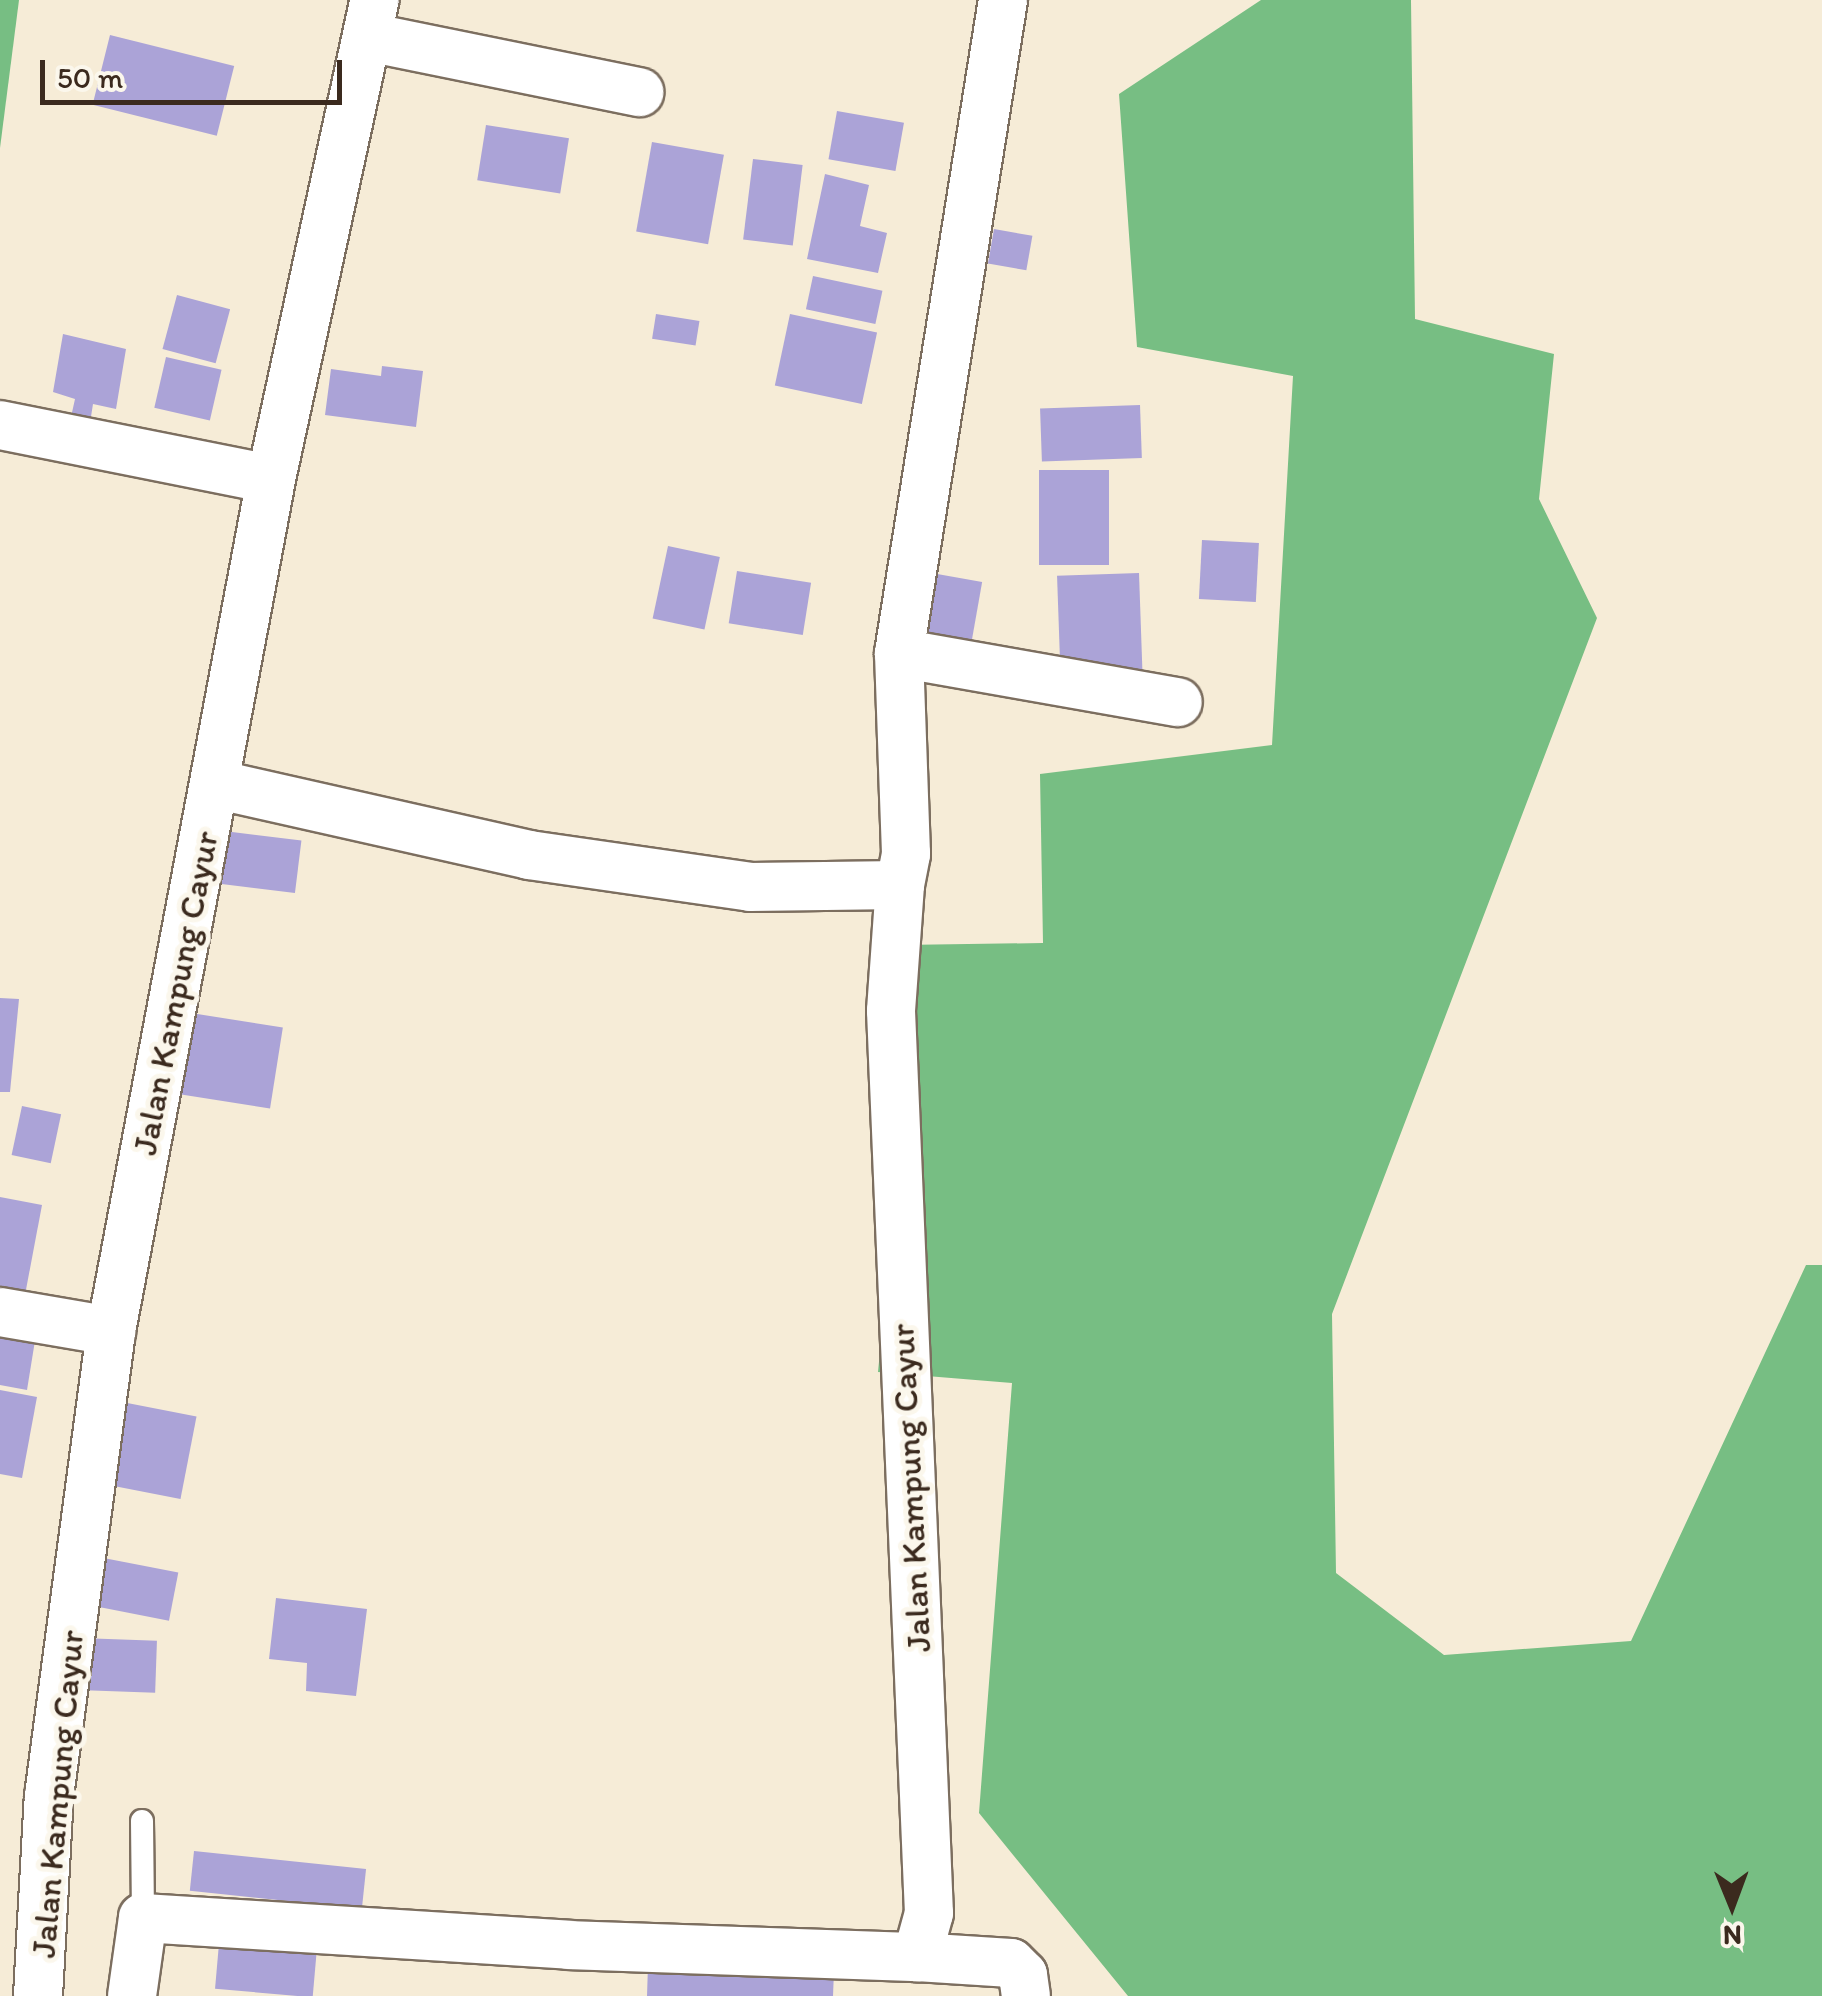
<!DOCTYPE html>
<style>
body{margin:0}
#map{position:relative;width:1822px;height:1996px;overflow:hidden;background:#f6ecd7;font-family:Itim,sans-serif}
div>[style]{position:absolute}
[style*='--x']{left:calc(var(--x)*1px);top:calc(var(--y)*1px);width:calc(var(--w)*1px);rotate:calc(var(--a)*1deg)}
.forest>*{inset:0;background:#77be83}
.building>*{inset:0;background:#aba3d7;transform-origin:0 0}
.roads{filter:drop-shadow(2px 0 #7c6e5f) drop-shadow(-2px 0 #7c6e5f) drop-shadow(0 2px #7c6e5f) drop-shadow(0 -2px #7c6e5f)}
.service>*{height:22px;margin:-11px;padding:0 11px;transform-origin:11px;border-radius:11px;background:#fff}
.minor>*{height:48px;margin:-24px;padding:0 24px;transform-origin:24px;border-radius:24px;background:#fff}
span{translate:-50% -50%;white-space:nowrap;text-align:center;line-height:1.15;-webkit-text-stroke:10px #fbf7ec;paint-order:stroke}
.street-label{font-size:35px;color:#3b2a1e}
.north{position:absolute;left:1682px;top:1856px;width:100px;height:100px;-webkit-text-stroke:8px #fbf7ec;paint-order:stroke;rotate:179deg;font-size:28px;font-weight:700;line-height:40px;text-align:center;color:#3b2a1e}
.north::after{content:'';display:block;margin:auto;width:35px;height:45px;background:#3b2a1e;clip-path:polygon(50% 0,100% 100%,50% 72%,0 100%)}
.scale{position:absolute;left:40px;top:60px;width:302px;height:45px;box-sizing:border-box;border:5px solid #3b2a1e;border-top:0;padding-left:12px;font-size:30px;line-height:35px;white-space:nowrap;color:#3b2a1e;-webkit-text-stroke:8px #fbf7ec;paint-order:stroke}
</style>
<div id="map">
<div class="forest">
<div style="clip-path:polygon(0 0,19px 0,0 148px)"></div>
<div style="clip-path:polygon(1261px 0,1411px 0,1415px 319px,1554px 354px,1539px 499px,1597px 618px,1332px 1314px,1336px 1573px,1444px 1655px,1631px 1641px,1806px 1265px,1822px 1265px,1822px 1996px,1128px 1996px,979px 1813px,1012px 1383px,878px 1372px,908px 1069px,901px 945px,1043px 943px,1040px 774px,1272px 745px,1293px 376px,1137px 347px,1119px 94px)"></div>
</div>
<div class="building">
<div style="left:110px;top:35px;width:128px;height:72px;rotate:14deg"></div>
<div style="left:837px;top:111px;width:68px;height:49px;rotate:10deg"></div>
<div style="left:486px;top:125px;width:84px;height:56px;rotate:9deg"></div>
<div style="left:652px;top:142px;width:73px;height:91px;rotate:10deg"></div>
<div style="left:753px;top:159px;width:50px;height:81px;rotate:7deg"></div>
<div style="clip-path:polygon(825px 174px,869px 185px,860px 226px,887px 233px,878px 273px,807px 259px)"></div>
<div style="left:994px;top:229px;width:39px;height:35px;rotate:10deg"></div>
<div style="left:813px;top:276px;width:71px;height:34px;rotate:12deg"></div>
<div style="left:177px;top:295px;width:55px;height:56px;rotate:15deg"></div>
<div style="left:656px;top:314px;width:44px;height:25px;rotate:9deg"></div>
<div style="left:790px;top:314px;width:89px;height:73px;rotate:12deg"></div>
<div style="clip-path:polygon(63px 334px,126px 349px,116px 409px,93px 404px,90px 423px,71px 417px,75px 399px,53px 392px)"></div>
<div style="left:166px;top:357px;width:57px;height:52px;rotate:13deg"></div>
<div style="clip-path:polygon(382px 366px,423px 371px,416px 427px,325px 415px,331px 369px,381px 376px)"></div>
<div style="left:1140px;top:405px;width:53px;height:100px;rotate:88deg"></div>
<div style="left:1109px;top:470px;width:95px;height:70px;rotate:90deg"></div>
<div style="left:1202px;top:540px;width:57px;height:59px;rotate:3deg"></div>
<div style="left:668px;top:546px;width:53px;height:74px;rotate:12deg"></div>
<div style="left:737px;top:571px;width:75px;height:53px;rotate:9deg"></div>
<div style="left:926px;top:572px;width:57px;height:73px;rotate:10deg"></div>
<div style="left:1139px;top:573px;width:100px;height:82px;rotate:88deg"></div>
<div style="left:224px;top:831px;width:78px;height:53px;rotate:7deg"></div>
<div style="clip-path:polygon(0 998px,19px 999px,10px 1092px,0 1092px)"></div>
<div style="left:191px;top:1013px;width:93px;height:82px;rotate:9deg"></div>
<div style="left:22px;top:1106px;width:40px;height:50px;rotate:12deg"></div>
<div style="clip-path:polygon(0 1197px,42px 1205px,25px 1295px,0 1291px)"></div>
<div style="clip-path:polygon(0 1316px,38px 1322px,27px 1390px,0 1385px)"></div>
<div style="clip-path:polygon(0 1390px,37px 1397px,22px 1478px,0 1474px)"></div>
<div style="left:117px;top:1401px;width:81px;height:84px;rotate:11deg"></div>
<div style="left:88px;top:1555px;width:92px;height:49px;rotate:11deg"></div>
<div style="clip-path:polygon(276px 1598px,367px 1609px,356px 1696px,306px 1691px,307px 1663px,269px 1659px)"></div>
<div style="left:80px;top:1638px;width:77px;height:52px;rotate:2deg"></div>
<div style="left:194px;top:1851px;width:173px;height:40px;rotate:6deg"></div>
<div style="left:220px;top:1932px;width:98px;height:57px;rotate:5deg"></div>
<div style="clip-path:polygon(648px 1965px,834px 1971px,833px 1996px,647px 1996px)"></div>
</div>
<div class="roads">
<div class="service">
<div style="--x:142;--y:1821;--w:97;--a:89.4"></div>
</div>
<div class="minor">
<div style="--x:368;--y:37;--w:277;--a:11.5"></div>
<div style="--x:0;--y:425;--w:276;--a:11.3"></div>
<div style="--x:899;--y:653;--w:661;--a:-80.95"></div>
<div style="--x:215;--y:784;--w:322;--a:12.7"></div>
<div style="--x:529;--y:855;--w:223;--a:8.2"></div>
<div style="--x:750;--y:887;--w:150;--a:-0.8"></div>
<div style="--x:900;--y:885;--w:32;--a:-79"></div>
<div style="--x:906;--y:854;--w:201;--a:-92"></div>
<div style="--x:899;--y:653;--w:283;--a:10"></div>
<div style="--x:900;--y:885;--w:126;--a:94.1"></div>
<div style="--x:891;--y:1011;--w:903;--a:87.59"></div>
<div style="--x:929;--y:1913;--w:46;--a:105.3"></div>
<div style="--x:917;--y:1957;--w:94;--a:3.7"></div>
<div style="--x:1011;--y:1963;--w:17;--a:45"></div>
<div style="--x:1023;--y:1975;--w:21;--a:82"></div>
<div style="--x:0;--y:1312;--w:113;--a:9.7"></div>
<div style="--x:38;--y:1996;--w:200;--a:-86.9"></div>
<div style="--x:49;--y:1796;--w:469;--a:-82.4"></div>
<div style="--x:111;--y:1331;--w:867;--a:-79.36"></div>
<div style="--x:271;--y:479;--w:490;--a:-77.8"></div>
<div style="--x:132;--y:1996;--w:79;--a:-82"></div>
<div style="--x:143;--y:1918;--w:427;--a:3.6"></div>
<div style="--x:569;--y:1945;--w:348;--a:2"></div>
</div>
</div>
<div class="street-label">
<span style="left:175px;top:993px;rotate:-79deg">Jalan Kampung Cayur</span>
<span style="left:910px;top:1488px;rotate:-93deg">Jalan Kampung Cayur</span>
<span style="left:57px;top:1794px;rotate:-85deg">Jalan Kampung Cayur</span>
</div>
<div class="north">N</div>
<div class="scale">50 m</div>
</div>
